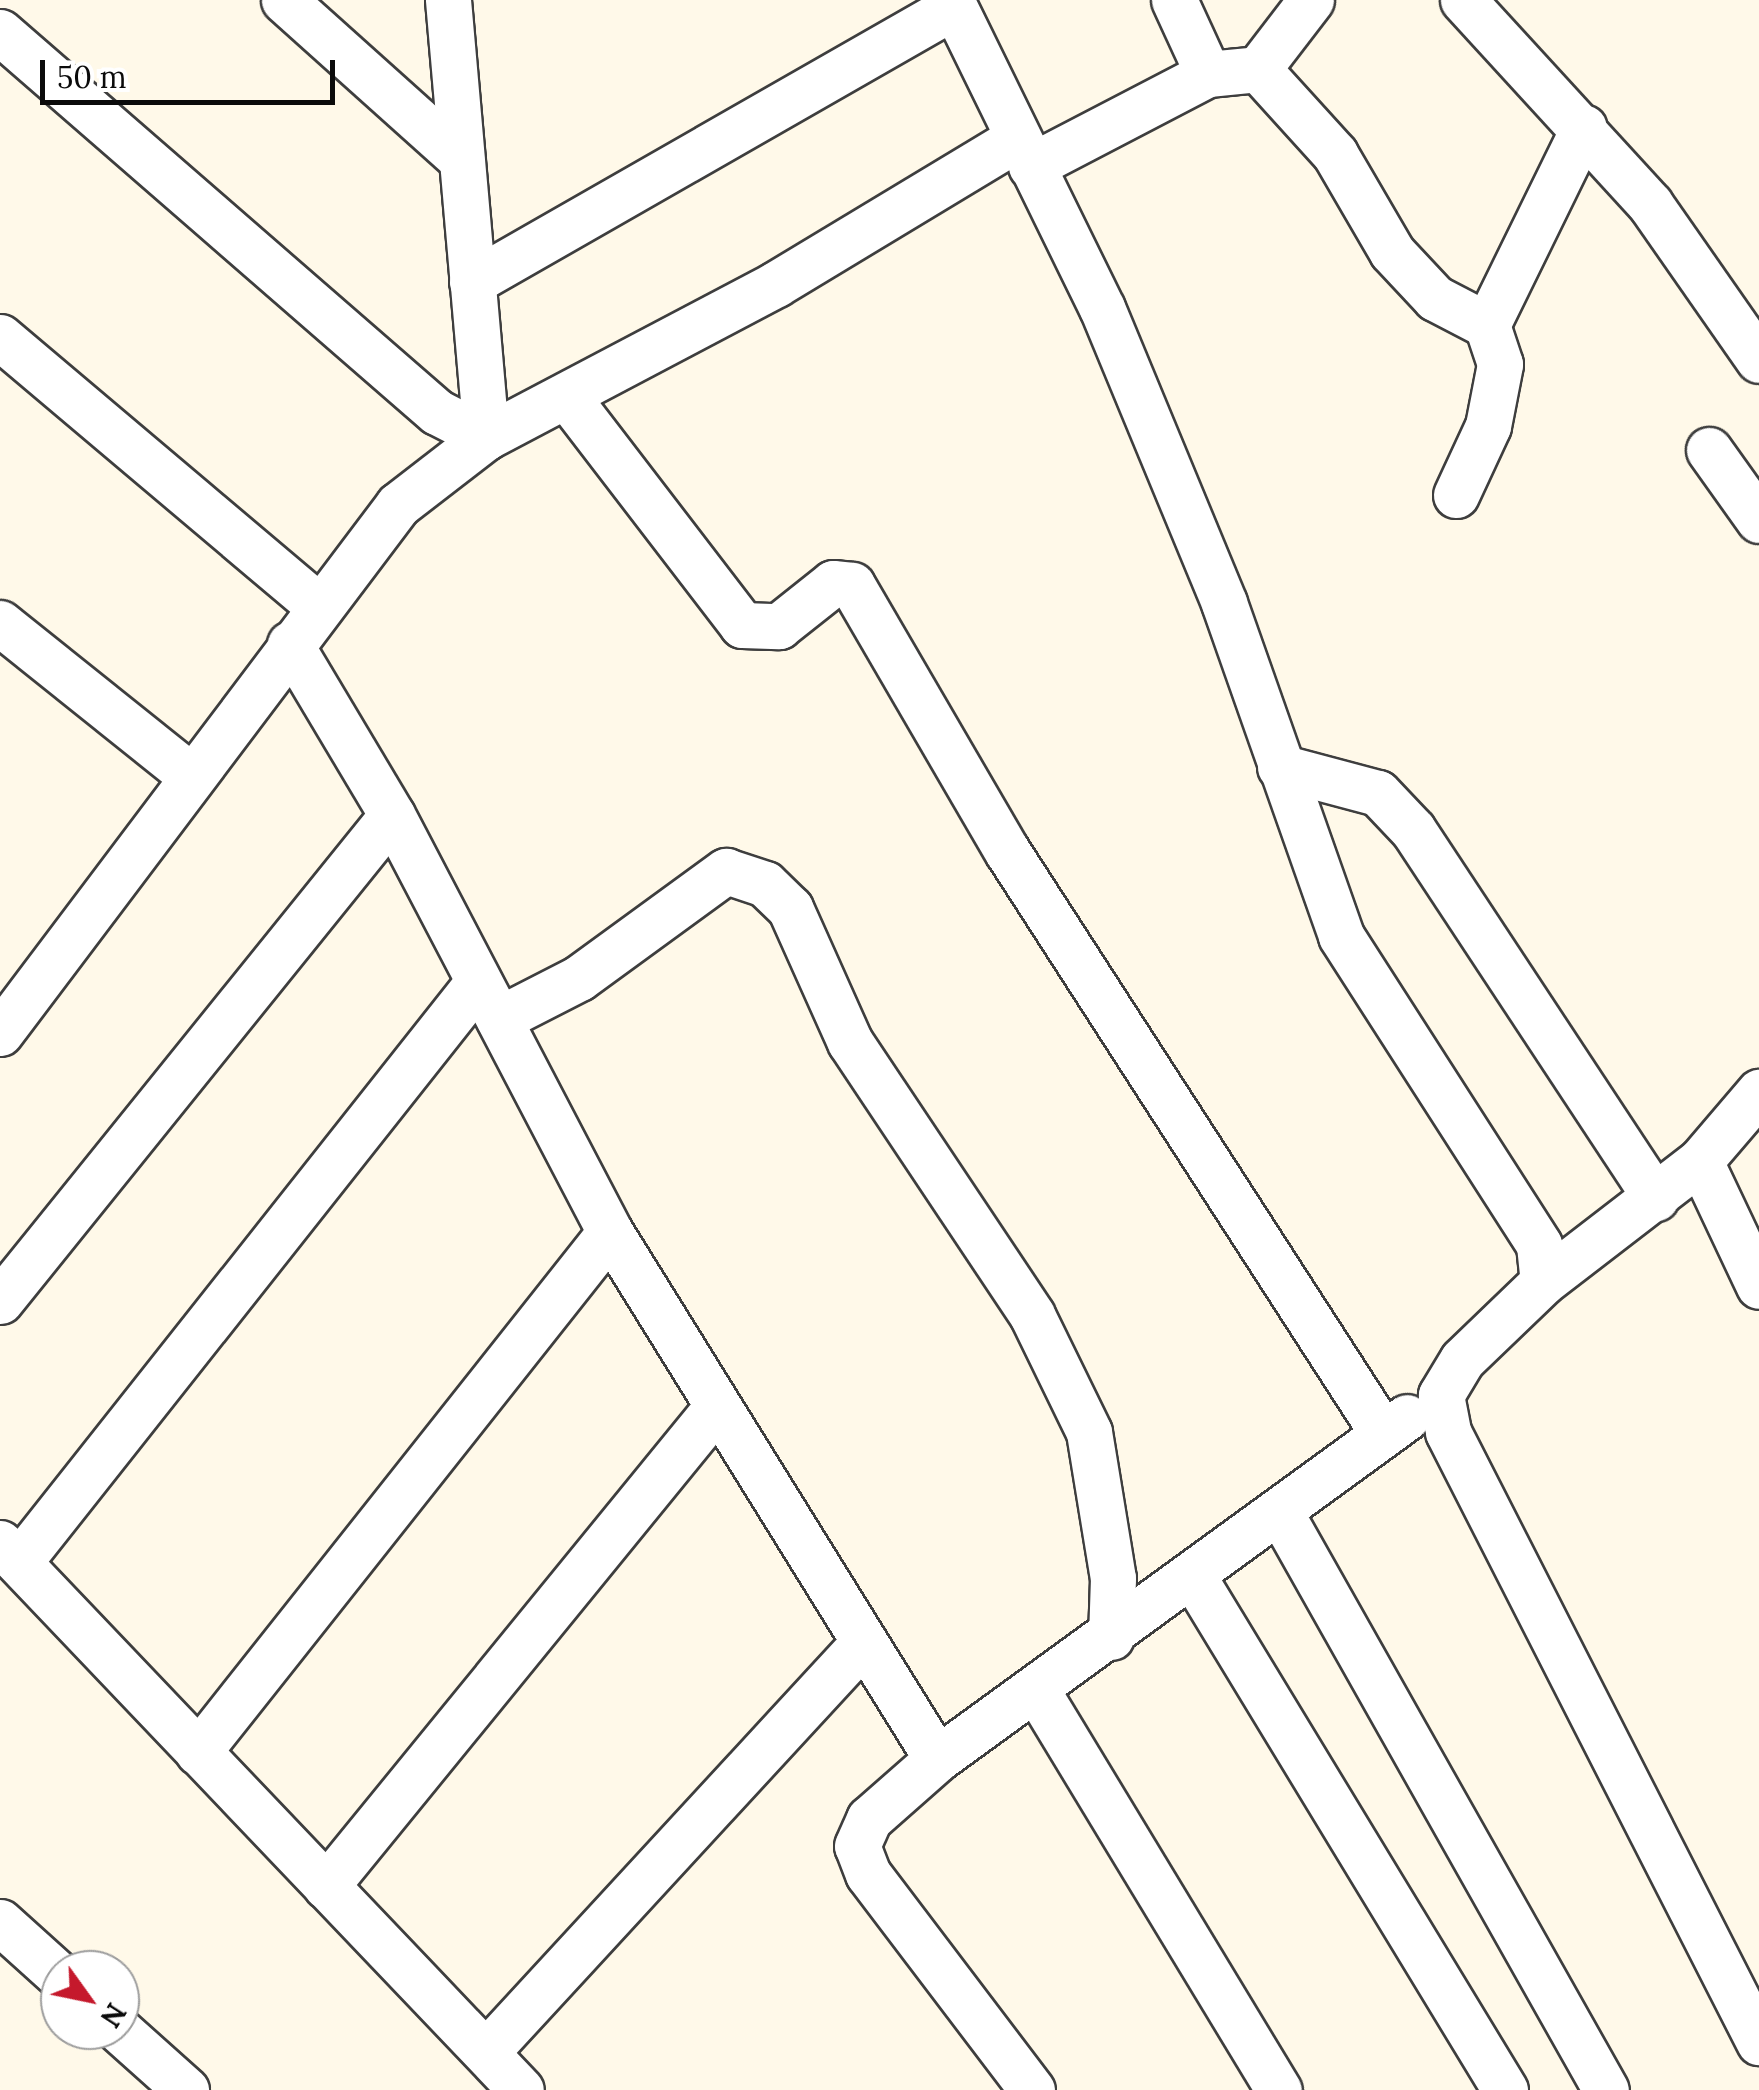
<!DOCTYPE html>
<style>
body{margin:0}
#map{position:relative;width:1759px;height:2090px;overflow:hidden;background:#fff9e9;font-family:Lora,serif}
div>[style]{position:absolute}
[style*='--x']{left:calc(var(--x)*1px);top:calc(var(--y)*1px);width:calc(var(--w)*1px);rotate:calc(var(--a)*1deg)}
.roads{filter:drop-shadow(2px 0 #3e3e3e) drop-shadow(-2px 0 #3e3e3e) drop-shadow(0 2px #3e3e3e) drop-shadow(0 -2px #3e3e3e)}
.street>*{height:45px;margin:-22.5px;padding:0 22.5px;transform-origin:22.5px;border-radius:22.5px;background:#fff}
span{translate:-50% -50%;white-space:nowrap;text-align:center;line-height:1.15;-webkit-text-stroke:10px #fff;paint-order:stroke}
.north{position:absolute;left:40px;top:1950px;width:100px;height:100px;box-sizing:border-box;background:#fff;border:2px solid #9d9d9d;border-radius:50%;rotate:123deg;font-size:28px;font-weight:700;line-height:40px;text-align:center;color:#0b0b0b}
.north::after{content:'';display:block;margin:auto;width:35px;height:45px;background:#c5192c;clip-path:polygon(50% 0,100% 100%,50% 72%,0 100%)}
.scale{position:absolute;left:40px;top:60px;width:295px;height:45px;box-sizing:border-box;border:5px solid #0b0b0b;border-top:0;padding-left:12px;font-size:30px;line-height:35px;white-space:nowrap;color:#0b0b0b;-webkit-text-stroke:8px #fff;paint-order:stroke}
</style>
<div id="map">
<div class="roads">
<div class="street">
<div style="--x:284;--y:0;--w:238;--a:41.9"></div>
<div style="--x:448;--y:0;--w:439;--a:85"></div>
<div style="--x:951;--y:0;--w:343;--a:63.9"></div>
<div style="--x:1102;--y:308;--w:319;--a:67.5"></div>
<div style="--x:1224;--y:603;--w:353;--a:70.6"></div>
<div style="--x:1341;--y:936;--w:367;--a:57.3"></div>
<div style="--x:1539;--y:1245;--w:37;--a:84"></div>
<div style="--x:1543;--y:1282;--w:112;--a:136.1"></div>
<div style="--x:1462;--y:1360;--w:41;--a:121"></div>
<div style="--x:1441;--y:1395;--w:38;--a:79"></div>
<div style="--x:1448;--y:1432;--w:685;--a:62.99"></div>
<div style="--x:1174;--y:0;--w:81;--a:65.3"></div>
<div style="--x:1463;--y:0;--w:277;--a:47.5"></div>
<div style="--x:1650;--y:204;--w:190;--a:55.1"></div>
<div style="--x:0;--y:32;--w:579;--a:41.01"></div>
<div style="--x:437;--y:412;--w:55;--a:27"></div>
<div style="--x:1258;--y:69;--w:115;--a:47.8"></div>
<div style="--x:1335;--y:154;--w:113;--a:59.8"></div>
<div style="--x:1392;--y:252;--w:63;--a:46.9"></div>
<div style="--x:1435;--y:298;--w:59;--a:27.4"></div>
<div style="--x:1487;--y:325;--w:220;--a:-63.9"></div>
<div style="--x:1031;--y:166;--w:199;--a:-27.5"></div>
<div style="--x:1208;--y:74;--w:50;--a:-5.7"></div>
<div style="--x:1258;--y:69;--w:87;--a:-52.5"></div>
<div style="--x:472;--y:282;--w:554;--a:-29.76"></div>
<div style="--x:0;--y:337;--w:417;--a:40.2"></div>
<div style="--x:568;--y:398;--w:286;--a:52.5"></div>
<div style="--x:742;--y:625;--w:37;--a:2"></div>
<div style="--x:779;--y:626;--w:69;--a:-38.5"></div>
<div style="--x:833;--y:583;--w:19;--a:6"></div>
<div style="--x:852;--y:585;--w:308;--a:59.8"></div>
<div style="--x:1007;--y:851;--w:692;--a:57.16"></div>
<div style="--x:1709;--y:450;--w:86;--a:54.5"></div>
<div style="--x:1456;--y:495;--w:76;--a:-65.1"></div>
<div style="--x:1488;--y:426;--w:63;--a:-79"></div>
<div style="--x:1500;--y:364;--w:41;--a:-108.4"></div>
<div style="--x:0;--y:623;--w:245;--a:38.7"></div>
<div style="--x:290;--y:644;--w:199;--a:59.2"></div>
<div style="--x:392;--y:815;--w:471;--a:62.4"></div>
<div style="--x:610;--y:1232;--w:620;--a:58.18"></div>
<div style="--x:1280;--y:767;--w:101;--a:14.9"></div>
<div style="--x:1378;--y:793;--w:51;--a:46.6"></div>
<div style="--x:1413;--y:830;--w:441;--a:56.6"></div>
<div style="--x:499;--y:1019;--w:90;--a:-27.1"></div>
<div style="--x:579;--y:978;--w:182;--a:-36.1"></div>
<div style="--x:726;--y:871;--w:41;--a:18.4"></div>
<div style="--x:765;--y:884;--w:35;--a:44"></div>
<div style="--x:790;--y:908;--w:147;--a:65.9"></div>
<div style="--x:850;--y:1042;--w:328;--a:56.3"></div>
<div style="--x:1032;--y:1315;--w:130;--a:64"></div>
<div style="--x:1089;--y:1432;--w:148;--a:80.7"></div>
<div style="--x:1113;--y:1578;--w:59;--a:91.9"></div>
<div style="--x:0;--y:1033;--w:661;--a:-52.99"></div>
<div style="--x:398;--y:505;--w:111;--a:-37.7"></div>
<div style="--x:486;--y:437;--w:328;--a:-27.8"></div>
<div style="--x:776;--y:284;--w:279;--a:-31.1"></div>
<div style="--x:1700;--y:1161;--w:138;--a:64.7"></div>
<div style="--x:1543;--y:1282;--w:198;--a:-37.6"></div>
<div style="--x:1700;--y:1161;--w:91;--a:-49.5"></div>
<div style="--x:0;--y:1301;--w:624;--a:-51.11"></div>
<div style="--x:1281;--y:1514;--w:661;--a:60.57"></div>
<div style="--x:0;--y:1543;--w:755;--a:46.39"></div>
<div style="--x:19;--y:1562;--w:740;--a:-51.64"></div>
<div style="--x:1194;--y:1578;--w:599;--a:58.72"></div>
<div style="--x:1037;--y:1691;--w:467;--a:58.8"></div>
<div style="--x:198;--y:1752;--w:663;--a:-51.61"></div>
<div style="--x:326;--y:1886;--w:616;--a:-50.8"></div>
<div style="--x:0;--y:1922;--w:81;--a:42"></div>
<div style="--x:119;--y:2030;--w:90;--a:41.8"></div>
<div style="--x:486;--y:2052;--w:558;--a:-47.33"></div>
<div style="--x:1032;--y:2090;--w:271;--a:-127.2"></div>
<div style="--x:868;--y:1874;--w:30;--a:-111"></div>
<div style="--x:857;--y:1846;--w:30;--a:-66"></div>
<div style="--x:869;--y:1819;--w:91;--a:-41.4"></div>
<div style="--x:937;--y:1759;--w:581;--a:-36.04"></div>
</div>
</div>
<div class="north">N</div>
<div class="scale">50 m</div>
</div>
